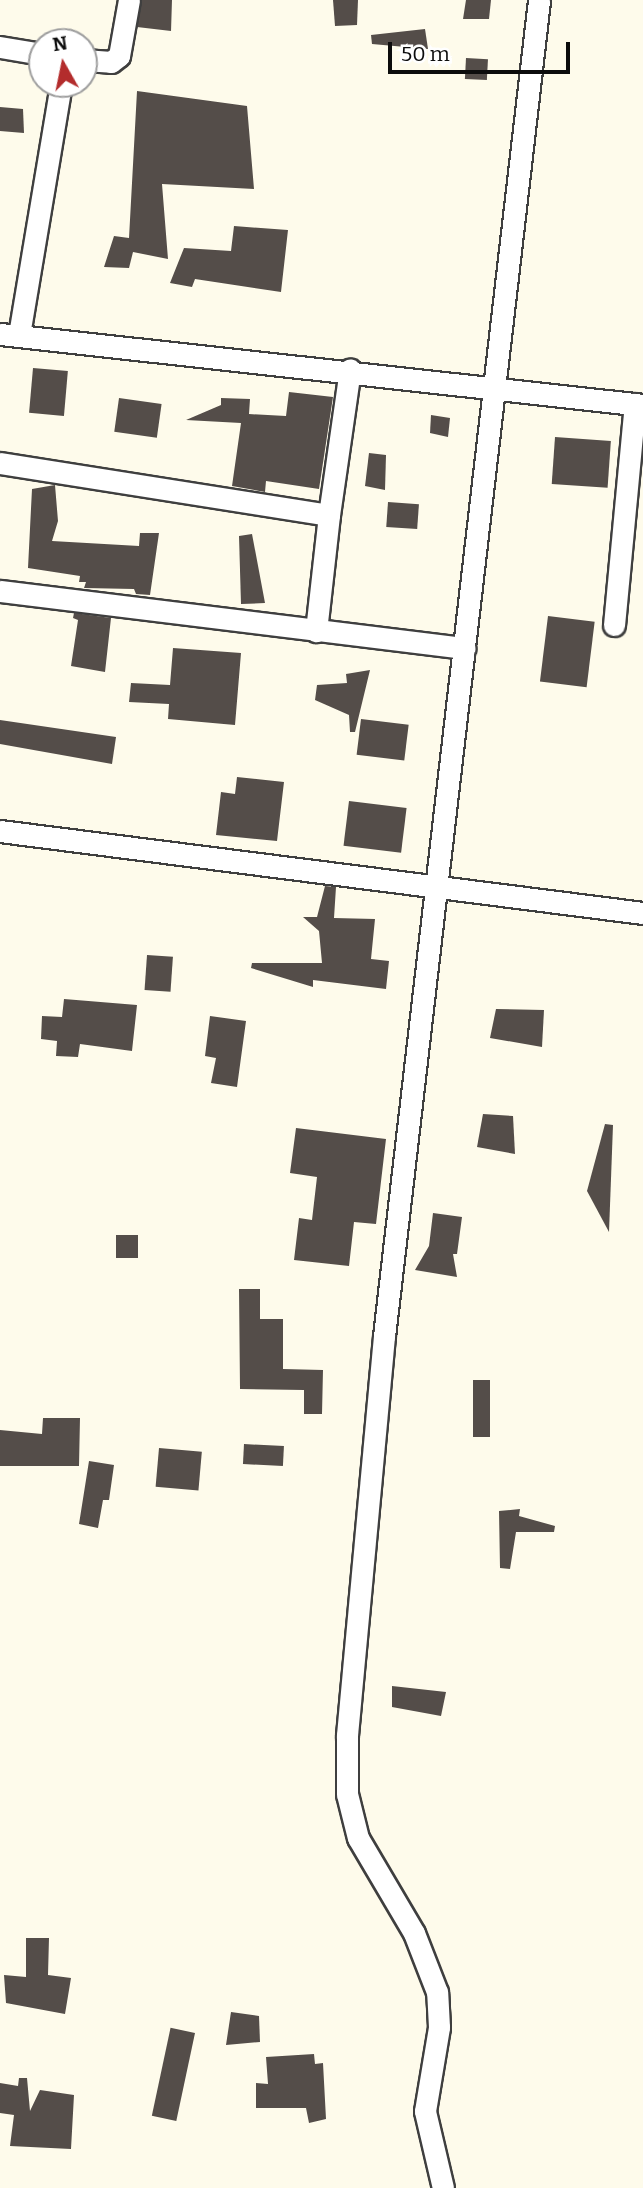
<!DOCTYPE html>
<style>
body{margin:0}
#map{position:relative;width:643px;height:2188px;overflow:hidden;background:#fefbeb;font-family:Bitter,serif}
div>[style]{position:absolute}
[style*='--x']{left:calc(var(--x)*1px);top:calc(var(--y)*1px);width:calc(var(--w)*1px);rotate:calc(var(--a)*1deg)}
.building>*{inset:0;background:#544d49;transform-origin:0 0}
.roads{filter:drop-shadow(2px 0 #3f3f3f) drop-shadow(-2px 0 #3f3f3f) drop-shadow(0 2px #3f3f3f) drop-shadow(0 -2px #3f3f3f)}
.street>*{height:21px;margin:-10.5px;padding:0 10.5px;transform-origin:10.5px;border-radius:10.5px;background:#fff}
span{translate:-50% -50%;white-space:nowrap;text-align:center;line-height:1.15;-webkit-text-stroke:7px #fff;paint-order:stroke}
.north{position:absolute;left:28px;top:28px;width:70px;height:70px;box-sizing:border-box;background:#fff;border:2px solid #9e9e9e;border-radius:50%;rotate:351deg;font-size:19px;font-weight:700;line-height:28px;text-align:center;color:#0c0c0c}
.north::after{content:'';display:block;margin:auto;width:24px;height:32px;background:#b32c2c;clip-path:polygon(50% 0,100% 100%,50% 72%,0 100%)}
.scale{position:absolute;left:388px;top:42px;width:182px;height:32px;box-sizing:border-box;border:4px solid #0c0c0c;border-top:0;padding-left:9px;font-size:21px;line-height:24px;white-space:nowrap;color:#0c0c0c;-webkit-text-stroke:5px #fff;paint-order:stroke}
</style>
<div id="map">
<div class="building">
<div style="clip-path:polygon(142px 0,172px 0,171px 31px,137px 27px)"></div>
<div style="clip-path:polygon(333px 0,358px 0,357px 25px,335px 26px)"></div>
<div style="clip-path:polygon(466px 0,491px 0,489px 19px,463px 19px)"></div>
<div style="clip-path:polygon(425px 29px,428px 49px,372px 44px,371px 35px)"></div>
<div style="left:466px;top:58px;width:22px;height:21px;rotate:3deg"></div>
<div style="clip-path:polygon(137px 91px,247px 106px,254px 189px,162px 184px,168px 259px,133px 252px,129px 268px,104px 267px,114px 236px,129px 238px)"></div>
<div style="clip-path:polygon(0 107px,23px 109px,24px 133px,0 131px)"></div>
<div style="clip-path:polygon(234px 226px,288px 230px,281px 292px,195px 279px,192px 287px,170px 283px,184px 248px,231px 251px)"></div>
<div style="left:33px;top:368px;width:35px;height:45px;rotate:5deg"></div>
<div style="clip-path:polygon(289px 392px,333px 397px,319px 489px,266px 481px,265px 492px,232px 486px,241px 423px,186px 420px,221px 405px,221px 398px,250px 399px,249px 414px,286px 416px)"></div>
<div style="left:119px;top:398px;width:43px;height:34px;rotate:8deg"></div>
<div style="clip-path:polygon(431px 415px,450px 418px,448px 437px,430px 433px)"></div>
<div style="left:555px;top:437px;width:56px;height:47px;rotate:4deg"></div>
<div style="clip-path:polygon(369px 453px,386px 455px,385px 490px,365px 486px)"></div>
<div style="clip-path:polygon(55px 485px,58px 521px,52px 541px,139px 546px,140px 533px,159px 533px,150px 595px,136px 594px,134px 589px,84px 588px,86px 582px,79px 582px,80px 576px,28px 568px,32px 489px)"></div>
<div style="left:388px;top:502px;width:31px;height:25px;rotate:4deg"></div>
<div style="clip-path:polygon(252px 534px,265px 603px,241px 604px,239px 536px)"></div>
<div style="clip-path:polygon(74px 613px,111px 618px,105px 672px,71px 666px,78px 620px,73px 618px)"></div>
<div style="left:548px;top:616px;width:47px;height:66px;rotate:7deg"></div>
<div style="clip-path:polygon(173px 648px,241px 653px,235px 725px,168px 719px,169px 704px,129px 702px,131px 683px,170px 685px)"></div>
<div style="clip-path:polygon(370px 670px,355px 732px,350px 732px,349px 715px,315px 700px,317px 685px,347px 683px,346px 674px)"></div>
<div style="left:361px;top:719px;width:48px;height:36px;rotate:7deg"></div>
<div style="clip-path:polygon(0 720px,116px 737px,112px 764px,0 744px)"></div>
<div style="clip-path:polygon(237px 777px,284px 782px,277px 841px,216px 835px,221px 792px,235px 794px)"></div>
<div style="left:349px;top:801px;width:58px;height:45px;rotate:7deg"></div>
<div style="clip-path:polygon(325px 886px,336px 887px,334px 918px,375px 919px,371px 959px,389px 961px,386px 989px,313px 980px,313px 987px,251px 968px,252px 963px,322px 963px,319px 931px,303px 917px,317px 917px)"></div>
<div style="left:147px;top:955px;width:26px;height:35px;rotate:4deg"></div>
<div style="clip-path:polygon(64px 999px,137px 1005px,132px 1051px,80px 1044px,78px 1057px,56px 1056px,57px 1041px,41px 1039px,42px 1016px,62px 1017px)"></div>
<div style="clip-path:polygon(496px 1009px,544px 1010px,542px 1047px,490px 1038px)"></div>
<div style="clip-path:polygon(210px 1016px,246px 1021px,237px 1087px,211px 1083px,216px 1058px,205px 1056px)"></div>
<div style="clip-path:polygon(483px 1114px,513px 1116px,515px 1154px,477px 1147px)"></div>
<div style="clip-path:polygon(605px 1124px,613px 1125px,609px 1232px,587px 1191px)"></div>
<div style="clip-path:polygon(296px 1128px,386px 1139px,376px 1224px,354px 1222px,349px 1266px,294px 1260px,299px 1218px,312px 1220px,317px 1177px,290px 1173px)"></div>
<div style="clip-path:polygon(433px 1213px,462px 1217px,457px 1254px,453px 1254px,457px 1277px,415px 1270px,429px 1246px)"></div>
<div style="left:138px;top:1235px;width:23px;height:22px;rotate:90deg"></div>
<div style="clip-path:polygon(239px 1289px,260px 1289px,260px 1319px,283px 1319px,283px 1369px,323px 1370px,322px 1414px,304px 1414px,304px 1390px,240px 1389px)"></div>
<div style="left:473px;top:1380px;width:17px;height:57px"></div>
<div style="clip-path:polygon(43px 1418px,80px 1418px,79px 1466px,0 1466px,0 1430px,42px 1434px)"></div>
<div style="left:244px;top:1444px;width:40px;height:20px;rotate:3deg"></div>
<div style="left:159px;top:1448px;width:43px;height:39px;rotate:5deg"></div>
<div style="clip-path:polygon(89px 1461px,114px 1465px,109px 1500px,103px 1500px,98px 1528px,79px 1524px)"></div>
<div style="clip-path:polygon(520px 1509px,519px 1516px,555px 1526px,554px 1532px,516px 1532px,510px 1569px,500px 1568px,499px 1511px)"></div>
<div style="clip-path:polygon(392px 1686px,446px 1692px,441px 1716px,392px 1707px)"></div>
<div style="clip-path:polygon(26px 1938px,49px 1938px,48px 1975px,71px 1978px,65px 2014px,6px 2003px,4px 1975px,26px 1977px)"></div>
<div style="clip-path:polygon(231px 2012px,259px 2016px,260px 2042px,226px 2045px)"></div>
<div style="left:195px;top:2033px;width:90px;height:25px;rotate:102deg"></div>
<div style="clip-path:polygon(314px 2054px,315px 2064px,323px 2063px,326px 2119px,309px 2123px,306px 2108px,256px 2108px,256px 2083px,268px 2084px,266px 2057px)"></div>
<div style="clip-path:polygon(19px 2078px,27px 2078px,30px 2111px,40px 2090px,74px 2095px,71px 2149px,10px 2146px,14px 2115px,0 2113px,0 2083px,18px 2086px)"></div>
</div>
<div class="roads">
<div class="street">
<div style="--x:0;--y:47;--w:43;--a:9.5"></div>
<div style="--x:84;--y:60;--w:27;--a:4"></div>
<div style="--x:111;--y:62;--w:10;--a:-37"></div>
<div style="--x:119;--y:56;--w:57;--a:-79.9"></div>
<div style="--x:0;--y:334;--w:647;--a:6.3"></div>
<div style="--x:19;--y:335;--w:254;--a:-80.5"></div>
<div style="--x:0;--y:463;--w:333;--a:9"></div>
<div style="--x:329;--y:515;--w:117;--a:96.4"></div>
<div style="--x:329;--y:515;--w:147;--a:-81.8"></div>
<div style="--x:0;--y:591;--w:468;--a:7"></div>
<div style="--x:614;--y:625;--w:222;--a:-84.6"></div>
<div style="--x:0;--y:831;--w:648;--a:7.27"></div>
<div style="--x:443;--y:2188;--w:79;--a:-103.2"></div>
<div style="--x:425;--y:2111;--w:85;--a:-80.5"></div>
<div style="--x:439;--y:2027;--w:35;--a:-93"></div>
<div style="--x:437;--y:1992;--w:63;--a:-111.3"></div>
<div style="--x:414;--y:1933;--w:110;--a:-120.5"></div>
<div style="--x:358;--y:1838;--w:45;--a:-104"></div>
<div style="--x:347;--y:1794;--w:59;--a:-90"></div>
<div style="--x:347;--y:1735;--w:401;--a:-84.7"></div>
<div style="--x:384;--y:1336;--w:1345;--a:-83.38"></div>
</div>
</div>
<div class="north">N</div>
<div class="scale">50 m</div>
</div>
